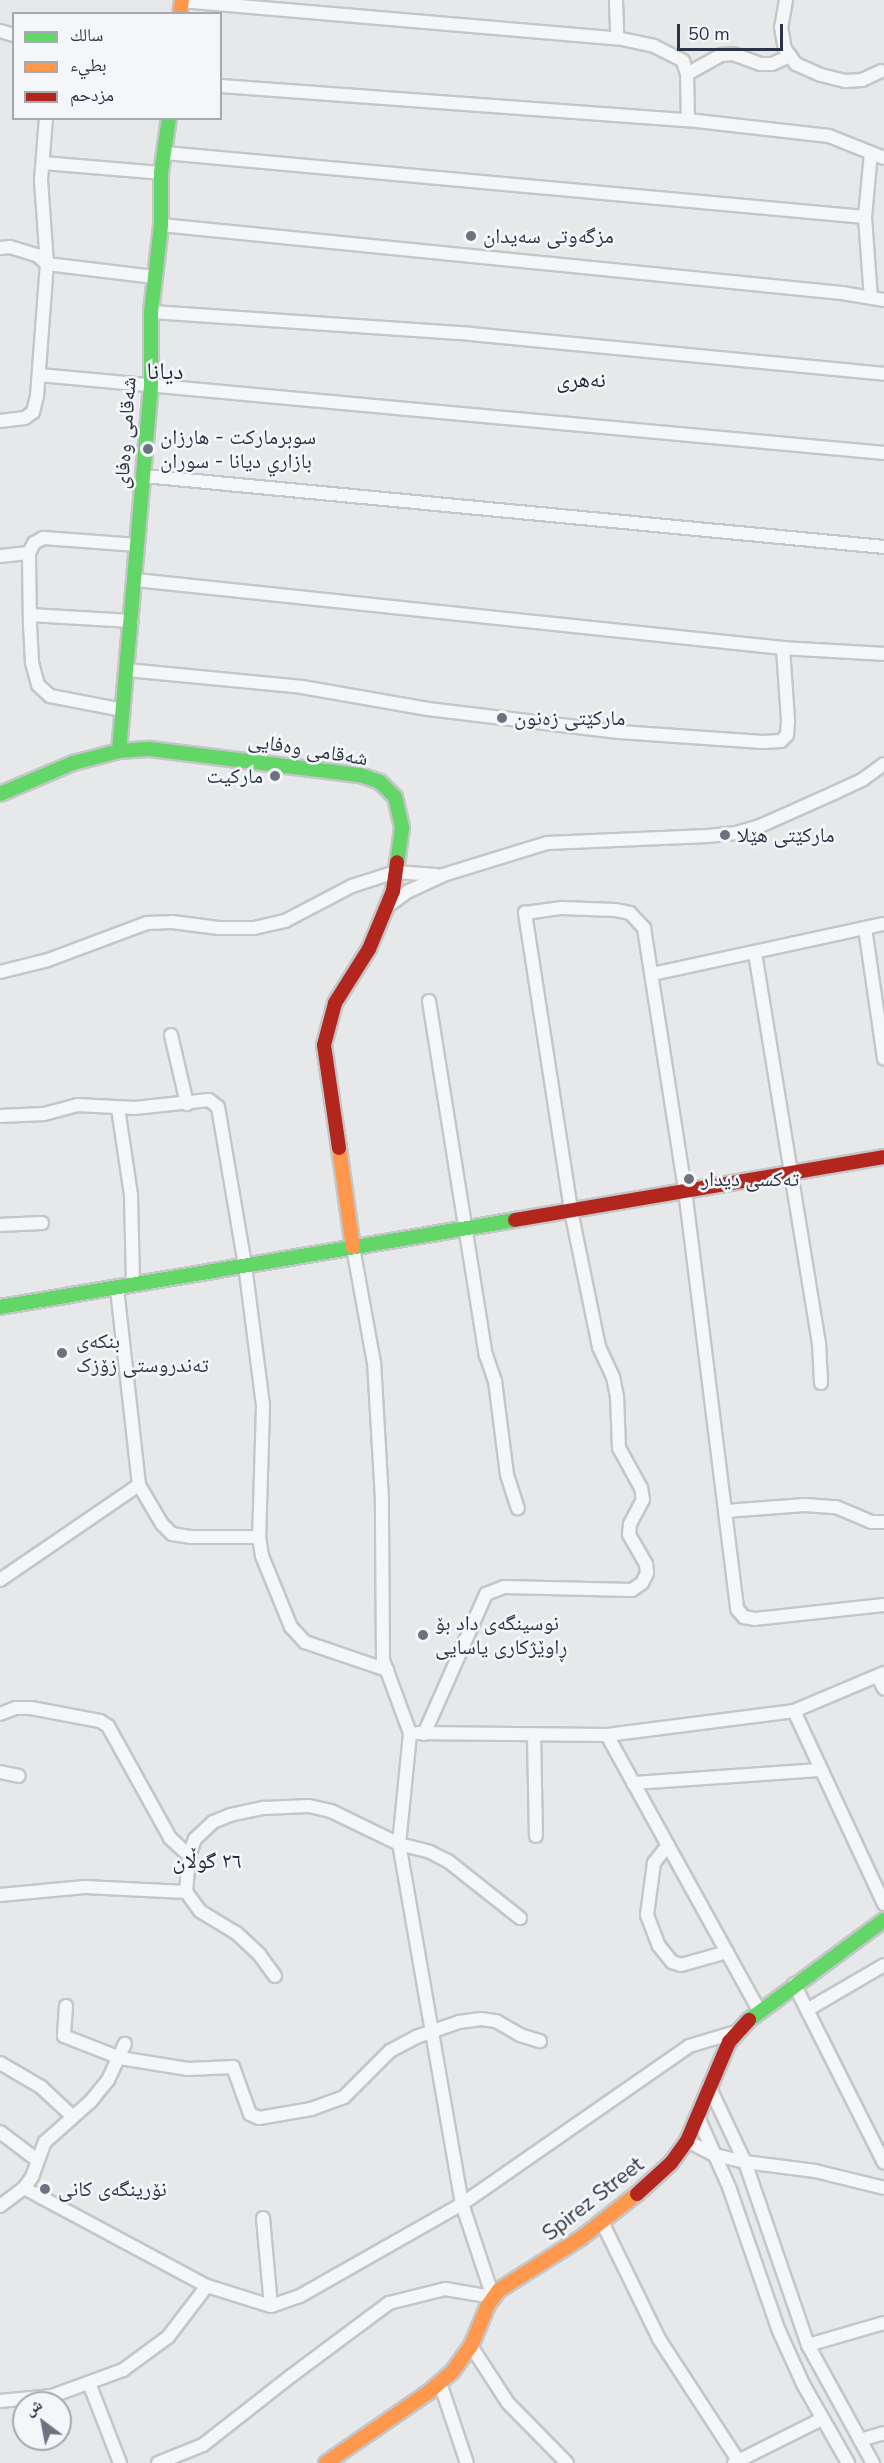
<!DOCTYPE html>
<meta charset="utf-8">
<style>
body{margin:0}
#map{position:relative;width:884px;height:2463px;overflow:hidden;background:#e6e8ea;font-family:"Nunito Sans","Noto Naskh Arabic",sans-serif}
div>[style]{position:absolute}
[style*='--x']{left:calc(var(--x)*1px);top:calc(var(--y)*1px);width:calc(var(--w)*1px);rotate:calc(var(--a)*1deg)}
.roads{filter:drop-shadow(2px 0 #c4c6c8) drop-shadow(-2px 0 #c4c6c8) drop-shadow(0 2px #c4c6c8) drop-shadow(0 -2px #c4c6c8)}
.street>*{height:12px;margin:-6px;padding:0 6px;transform-origin:6px;border-radius:6px;background:#f5f6f7}
.fast>*{height:14px;margin:-7px;padding:0 7px;transform-origin:7px;border-radius:7px;background:#63d668}
.slow>*{height:14px;margin:-7px;padding:0 7px;transform-origin:7px;border-radius:7px;background:#ff974d}
.jam>*{height:14px;margin:-7px;padding:0 7px;transform-origin:7px;border-radius:7px;background:#b3261e}
.dots>*{width:16px;height:16px;translate:-50% -50%;box-sizing:border-box;border:3px solid #f4f6f9;border-radius:50%}
span{translate:-50% -50%;white-space:nowrap;text-align:center;line-height:1.15;-webkit-text-stroke:5px #f4f6f9;paint-order:stroke}
.poi-label{font-size:21px;color:#2b3445}
.left{translate:0 -50%;text-align:left}
.right{translate:-100% -50%;text-align:right}
.street-label{font-size:21px;color:#2b3445}
.neighbourhood-label{font-size:22px;color:#1d2536}
.quarter-label{font-size:24px;color:#1d2536}
.legend{position:absolute;left:12px;top:12px;width:210px;height:108px;box-sizing:border-box;background:#f4f6f9;border:2px solid #a4a8b1;margin:0;padding:8px 10px;list-style:none;font-size:18px;color:#2b3445}
.legend li{display:flex;align-items:center;gap:12px;height:30px}
.legend b{width:30px;border:2px solid #a4a8b1}
.north{position:absolute;left:12px;top:2391px;width:60px;height:60px;box-sizing:border-box;background:#f4f6f9;border:2px solid #a4a8b1;border-radius:50%;rotate:328deg;font-size:16px;font-weight:700;line-height:24px;text-align:center;color:#2b3445}
.north::after{content:'';display:block;margin:auto;width:21px;height:27px;background:#6c737f;clip-path:polygon(50% 0,100% 100%,50% 72%,0 100%)}
.scale{position:absolute;left:677px;top:24px;width:106px;height:27px;box-sizing:border-box;border:3px solid #2b3445;border-top:0;padding-left:8px;font-size:18px;line-height:21px;white-space:nowrap;color:#2b3445;-webkit-text-stroke:4px #f4f6f9;paint-order:stroke}
</style>
<div id="map">
<div class="roads">
<div class="street">
<div style="--x:616;--y:0;--w:38;--a:88"></div>
<div style="--x:786;--y:0;--w:27;--a:100"></div>
<div style="--x:781;--y:27;--w:22;--a:80"></div>
<div style="--x:785;--y:49;--w:19;--a:54"></div>
<div style="--x:796;--y:64;--w:27;--a:24"></div>
<div style="--x:821;--y:75;--w:25;--a:14"></div>
<div style="--x:845;--y:81;--w:17;--a:-3"></div>
<div style="--x:862;--y:80;--w:21;--a:-25"></div>
<div style="--x:181;--y:1;--w:438;--a:4.9"></div>
<div style="--x:617;--y:38;--w:38;--a:12"></div>
<div style="--x:654;--y:46;--w:33;--a:27"></div>
<div style="--x:683;--y:61;--w:14;--a:73"></div>
<div style="--x:687;--y:74;--w:46;--a:88.8"></div>
<div style="--x:0;--y:31;--w:15;--a:16"></div>
<div style="--x:687;--y:74;--w:39;--a:-29"></div>
<div style="--x:721;--y:55;--w:12;--a:-5"></div>
<div style="--x:733;--y:54;--w:29;--a:20"></div>
<div style="--x:760;--y:64;--w:12;--a:0"></div>
<div style="--x:772;--y:64;--w:20;--a:-24"></div>
<div style="--x:220;--y:86;--w:469;--a:4.2"></div>
<div style="--x:688;--y:120;--w:142;--a:6.5"></div>
<div style="--x:829;--y:136;--w:59;--a:21.8"></div>
<div style="--x:165;--y:153;--w:703;--a:5.22"></div>
<div style="--x:871;--y:153;--w:64;--a:95.4"></div>
<div style="--x:865;--y:217;--w:81;--a:85.8"></div>
<div style="--x:43;--y:163;--w:118;--a:4.8"></div>
<div style="--x:161;--y:225;--w:684;--a:5.7"></div>
<div style="--x:842;--y:293;--w:43;--a:9.5"></div>
<div style="--x:0;--y:248;--w:10;--a:-6"></div>
<div style="--x:10;--y:247;--w:28;--a:17"></div>
<div style="--x:37;--y:255;--w:13;--a:42"></div>
<div style="--x:47;--y:264;--w:108;--a:6.9"></div>
<div style="--x:151;--y:312;--w:321;--a:3.9"></div>
<div style="--x:471;--y:334;--w:415;--a:5.5"></div>
<div style="--x:39;--y:375;--w:849;--a:5.27"></div>
<div style="--x:0;--y:421;--w:25;--a:-7"></div>
<div style="--x:25;--y:418;--w:10;--a:-37"></div>
<div style="--x:33;--y:412;--w:16;--a:-76"></div>
<div style="--x:37;--y:396;--w:132;--a:-85.7"></div>
<div style="--x:47;--y:264;--w:84;--a:-94.1"></div>
<div style="--x:41;--y:180;--w:62;--a:-85.4"></div>
<div style="--x:144;--y:476;--w:743;--a:5.48"></div>
<div style="--x:0;--y:556;--w:29;--a:-6"></div>
<div style="--x:136;--y:580;--w:651;--a:6"></div>
<div style="--x:783;--y:648;--w:101;--a:3.4"></div>
<div style="--x:30;--y:615;--w:102;--a:3.4"></div>
<div style="--x:127;--y:670;--w:176;--a:5.5"></div>
<div style="--x:302;--y:687;--w:128;--a:9.9"></div>
<div style="--x:428;--y:709;--w:192;--a:6.9"></div>
<div style="--x:619;--y:732;--w:144;--a:4"></div>
<div style="--x:763;--y:742;--w:18;--a:-3"></div>
<div style="--x:781;--y:741;--w:8;--a:-45"></div>
<div style="--x:787;--y:735;--w:15;--a:-86"></div>
<div style="--x:788;--y:720;--w:72;--a:-94"></div>
<div style="--x:123;--y:710;--w:74;--a:-169.1"></div>
<div style="--x:50;--y:696;--w:16;--a:-137"></div>
<div style="--x:38;--y:685;--w:24;--a:-105"></div>
<div style="--x:32;--y:662;--w:34;--a:-93"></div>
<div style="--x:30;--y:628;--w:75;--a:-90.8"></div>
<div style="--x:29;--y:553;--w:11;--a:-63"></div>
<div style="--x:34;--y:543;--w:10;--a:-29"></div>
<div style="--x:43;--y:538;--w:95;--a:4.2"></div>
<div style="--x:388;--y:906;--w:26;--a:-36"></div>
<div style="--x:409;--y:891;--w:38;--a:-25"></div>
<div style="--x:443;--y:875;--w:109;--a:-17.1"></div>
<div style="--x:547;--y:843;--w:161;--a:-2.5"></div>
<div style="--x:708;--y:836;--w:28;--a:-6"></div>
<div style="--x:736;--y:833;--w:25;--a:-16"></div>
<div style="--x:760;--y:826;--w:81;--a:-24"></div>
<div style="--x:834;--y:793;--w:31;--a:-25"></div>
<div style="--x:862;--y:780;--w:27;--a:-36"></div>
<div style="--x:865;--y:928;--w:132;--a:81.7"></div>
<div style="--x:755;--y:953;--w:395;--a:80.7"></div>
<div style="--x:819;--y:1343;--w:40;--a:87.1"></div>
<div style="--x:0;--y:972;--w:49;--a:-14"></div>
<div style="--x:48;--y:960;--w:106;--a:-20.5"></div>
<div style="--x:147;--y:923;--w:25;--a:-2"></div>
<div style="--x:172;--y:922;--w:47;--a:7.3"></div>
<div style="--x:219;--y:928;--w:35;--a:0"></div>
<div style="--x:254;--y:928;--w:32;--a:-13"></div>
<div style="--x:285;--y:921;--w:76;--a:-27.6"></div>
<div style="--x:352;--y:886;--w:45;--a:-18"></div>
<div style="--x:395;--y:872;--w:41;--a:4.2"></div>
<div style="--x:652;--y:974;--w:237;--a:-12.2"></div>
<div style="--x:429;--y:1001;--w:359;--a:80.9"></div>
<div style="--x:486;--y:1355;--w:28;--a:71"></div>
<div style="--x:495;--y:1381;--w:95;--a:82.7"></div>
<div style="--x:507;--y:1475;--w:35;--a:72"></div>
<div style="--x:171;--y:1035;--w:71;--a:76.9"></div>
<div style="--x:118;--y:1108;--w:88;--a:81.5"></div>
<div style="--x:131;--y:1195;--w:90;--a:88.7"></div>
<div style="--x:0;--y:1116;--w:44;--a:-2.6"></div>
<div style="--x:44;--y:1114;--w:34;--a:-15"></div>
<div style="--x:77;--y:1105;--w:58;--a:3"></div>
<div style="--x:135;--y:1108;--w:74;--a:-6.2"></div>
<div style="--x:209;--y:1100;--w:11;--a:38"></div>
<div style="--x:218;--y:1107;--w:160;--a:80.3"></div>
<div style="--x:245;--y:1265;--w:142;--a:82.7"></div>
<div style="--x:263;--y:1406;--w:131;--a:91.7"></div>
<div style="--x:259;--y:1537;--w:19;--a:81"></div>
<div style="--x:262;--y:1556;--w:77;--a:67.8"></div>
<div style="--x:291;--y:1627;--w:21;--a:47"></div>
<div style="--x:305;--y:1642;--w:87;--a:18.9"></div>
<div style="--x:0;--y:1225;--w:42;--a:-2.7"></div>
<div style="--x:139;--y:1485;--w:45;--a:59.5"></div>
<div style="--x:162;--y:1524;--w:14;--a:45"></div>
<div style="--x:172;--y:1534;--w:18;--a:9"></div>
<div style="--x:190;--y:1537;--w:69;--a:0"></div>
<div style="--x:726;--y:1511;--w:79;--a:-4.3"></div>
<div style="--x:805;--y:1505;--w:31;--a:4"></div>
<div style="--x:836;--y:1507;--w:38;--a:23"></div>
<div style="--x:871;--y:1522;--w:13;--a:0"></div>
<div style="--x:0;--y:1580;--w:168;--a:-34.4"></div>
<div style="--x:139;--y:1485;--w:198;--a:-96.4"></div>
<div style="--x:878;--y:1677;--w:13;--a:63"></div>
<div style="--x:794;--y:1711;--w:213;--a:65"></div>
<div style="--x:0;--y:1714;--w:17;--a:-21"></div>
<div style="--x:16;--y:1708;--w:15;--a:0"></div>
<div style="--x:31;--y:1708;--w:70;--a:10.7"></div>
<div style="--x:100;--y:1721;--w:9;--a:32"></div>
<div style="--x:108;--y:1726;--w:128;--a:61"></div>
<div style="--x:170;--y:1838;--w:26;--a:43"></div>
<div style="--x:417;--y:1733;--w:190;--a:0.6"></div>
<div style="--x:607;--y:1735;--w:189;--a:-7.3"></div>
<div style="--x:794;--y:1711;--w:98;--a:-22.9"></div>
<div style="--x:424;--y:1734;--w:153;--a:-66.1"></div>
<div style="--x:486;--y:1594;--w:19;--a:-21"></div>
<div style="--x:504;--y:1587;--w:128;--a:1.3"></div>
<div style="--x:632;--y:1590;--w:12;--a:-35"></div>
<div style="--x:642;--y:1583;--w:11;--a:-63"></div>
<div style="--x:647;--y:1573;--w:9;--a:-96"></div>
<div style="--x:646;--y:1564;--w:34;--a:-120"></div>
<div style="--x:629;--y:1534;--w:10;--a:-84"></div>
<div style="--x:630;--y:1524;--w:27;--a:-62"></div>
<div style="--x:643;--y:1500;--w:12;--a:-99"></div>
<div style="--x:641;--y:1488;--w:46;--a:-118.8"></div>
<div style="--x:619;--y:1448;--w:51;--a:-92.2"></div>
<div style="--x:617;--y:1397;--w:20;--a:-101"></div>
<div style="--x:613;--y:1377;--w:33;--a:-115"></div>
<div style="--x:599;--y:1347;--w:140;--a:-101.6"></div>
<div style="--x:571;--y:1210;--w:301;--a:-98.8"></div>
<div style="--x:525;--y:913;--w:37;--a:-8"></div>
<div style="--x:562;--y:908;--w:53;--a:2.2"></div>
<div style="--x:615;--y:910;--w:15;--a:11"></div>
<div style="--x:630;--y:913;--w:21;--a:47"></div>
<div style="--x:644;--y:928;--w:265;--a:81.1"></div>
<div style="--x:685;--y:1190;--w:422;--a:82.9"></div>
<div style="--x:737;--y:1609;--w:11;--a:49"></div>
<div style="--x:744;--y:1617;--w:11;--a:10"></div>
<div style="--x:755;--y:1619;--w:130;--a:-6.2"></div>
<div style="--x:534;--y:1734;--w:102;--a:88.9"></div>
<div style="--x:607;--y:1735;--w:314;--a:61.1"></div>
<div style="--x:0;--y:1772;--w:19;--a:12"></div>
<div style="--x:633;--y:1783;--w:188;--a:-4"></div>
<div style="--x:668;--y:1845;--w:23;--a:128"></div>
<div style="--x:654;--y:1863;--w:52;--a:97.7"></div>
<div style="--x:647;--y:1915;--w:33;--a:69"></div>
<div style="--x:659;--y:1946;--w:21;--a:51"></div>
<div style="--x:672;--y:1962;--w:9;--a:18"></div>
<div style="--x:681;--y:1965;--w:48;--a:-15.8"></div>
<div style="--x:0;--y:1895;--w:85;--a:-5.4"></div>
<div style="--x:85;--y:1887;--w:101;--a:2.8"></div>
<div style="--x:275;--y:1976;--w:26;--a:-126"></div>
<div style="--x:260;--y:1955;--w:33;--a:-137"></div>
<div style="--x:236;--y:1933;--w:42;--a:-148.6"></div>
<div style="--x:200;--y:1911;--w:24;--a:-126"></div>
<div style="--x:186;--y:1892;--w:36;--a:-85"></div>
<div style="--x:189;--y:1856;--w:18;--a:-71"></div>
<div style="--x:195;--y:1839;--w:25;--a:-43"></div>
<div style="--x:213;--y:1822;--w:18;--a:-22"></div>
<div style="--x:230;--y:1815;--w:35;--a:-12"></div>
<div style="--x:264;--y:1808;--w:45;--a:-2.5"></div>
<div style="--x:309;--y:1806;--w:23;--a:13"></div>
<div style="--x:331;--y:1811;--w:76;--a:25.9"></div>
<div style="--x:399;--y:1844;--w:32;--a:14"></div>
<div style="--x:430;--y:1852;--w:20;--a:27"></div>
<div style="--x:448;--y:1861;--w:92;--a:38.4"></div>
<div style="--x:794;--y:1984;--w:200;--a:63.3"></div>
<div style="--x:66;--y:2006;--w:30;--a:94"></div>
<div style="--x:64;--y:2036;--w:60;--a:21.4"></div>
<div style="--x:120;--y:2058;--w:69;--a:9.2"></div>
<div style="--x:188;--y:2069;--w:45;--a:-2.5"></div>
<div style="--x:233;--y:2067;--w:50;--a:70.1"></div>
<div style="--x:250;--y:2114;--w:10;--a:24"></div>
<div style="--x:259;--y:2118;--w:53;--a:-9.8"></div>
<div style="--x:311;--y:2109;--w:35;--a:-20"></div>
<div style="--x:344;--y:2097;--w:65;--a:-45"></div>
<div style="--x:390;--y:2051;--w:30;--a:-28"></div>
<div style="--x:416;--y:2037;--w:46;--a:-19.2"></div>
<div style="--x:459;--y:2022;--w:22;--a:-8"></div>
<div style="--x:481;--y:2019;--w:15;--a:8"></div>
<div style="--x:496;--y:2021;--w:28;--a:30"></div>
<div style="--x:520;--y:2035;--w:21;--a:17"></div>
<div style="--x:807;--y:2010;--w:89;--a:-30.3"></div>
<div style="--x:0;--y:2063;--w:48;--a:30.3"></div>
<div style="--x:41;--y:2087;--w:42;--a:43.1"></div>
<div style="--x:709;--y:2086;--w:84;--a:64.7"></div>
<div style="--x:745;--y:2162;--w:194;--a:71"></div>
<div style="--x:808;--y:2345;--w:135;--a:61.2"></div>
<div style="--x:698;--y:2117;--w:77;--a:66.1"></div>
<div style="--x:729;--y:2187;--w:152;--a:70.9"></div>
<div style="--x:779;--y:2331;--w:58;--a:65.6"></div>
<div style="--x:803;--y:2384;--w:91;--a:60.3"></div>
<div style="--x:0;--y:2132;--w:46;--a:37.1"></div>
<div style="--x:687;--y:2141;--w:31;--a:27"></div>
<div style="--x:715;--y:2155;--w:31;--a:13"></div>
<div style="--x:745;--y:2162;--w:71;--a:7.3"></div>
<div style="--x:815;--y:2171;--w:71;--a:13.8"></div>
<div style="--x:24;--y:2188;--w:208;--a:28.2"></div>
<div style="--x:207;--y:2286;--w:67;--a:17.4"></div>
<div style="--x:271;--y:2306;--w:31;--a:-19"></div>
<div style="--x:300;--y:2296;--w:186;--a:-29.6"></div>
<div style="--x:462;--y:2204;--w:277;--a:-34.8"></div>
<div style="--x:689;--y:2046;--w:49;--a:-16.6"></div>
<div style="--x:0;--y:2206;--w:30;--a:-37"></div>
<div style="--x:24;--y:2188;--w:14;--a:-54"></div>
<div style="--x:32;--y:2177;--w:37;--a:-70"></div>
<div style="--x:45;--y:2142;--w:62;--a:-41.7"></div>
<div style="--x:91;--y:2101;--w:27;--a:-51"></div>
<div style="--x:108;--y:2080;--w:40;--a:-65"></div>
<div style="--x:263;--y:2218;--w:88;--a:84.8"></div>
<div style="--x:602;--y:2222;--w:130;--a:64"></div>
<div style="--x:659;--y:2339;--w:145;--a:56.9"></div>
<div style="--x:808;--y:2345;--w:79;--a:-16.1"></div>
<div style="--x:471;--y:2346;--w:68;--a:57"></div>
<div style="--x:508;--y:2403;--w:84;--a:45.5"></div>
<div style="--x:89;--y:2383;--w:86;--a:68.8"></div>
<div style="--x:440;--y:2383;--w:84;--a:71.4"></div>
<div style="--x:0;--y:2401;--w:52;--a:-5.5"></div>
<div style="--x:52;--y:2396;--w:76;--a:-20.1"></div>
<div style="--x:123;--y:2370;--w:56;--a:-36.3"></div>
<div style="--x:168;--y:2337;--w:64;--a:-52.6"></div>
<div style="--x:860;--y:2440;--w:25;--a:-16"></div>
<div style="--x:158;--y:2463;--w:48;--a:-21.8"></div>
<div style="--x:203;--y:2445;--w:112;--a:-38.1"></div>
<div style="--x:291;--y:2376;--w:122;--a:-36.7"></div>
<div style="--x:389;--y:2303;--w:58;--a:-14"></div>
<div style="--x:445;--y:2289;--w:49;--a:9.5"></div>
<div style="--x:493;--y:2297;--w:98;--a:-108.4"></div>
<div style="--x:462;--y:2204;--w:365;--a:-99.9"></div>
<div style="--x:399;--y:1844;--w:112;--a:-84.3"></div>
<div style="--x:410;--y:1733;--w:78;--a:-110.3"></div>
<div style="--x:383;--y:1660;--w:160;--a:-90.4"></div>
<div style="--x:382;--y:1500;--w:137;--a:-93.3"></div>
<div style="--x:374;--y:1363;--w:118;--a:-100.3"></div>
<div style="--x:734;--y:2463;--w:98;--a:-26.6"></div>
</div>
<div class="fast">
<div style="--x:119;--y:751;--w:366;--a:-85"></div>
<div style="--x:151;--y:386;--w:74;--a:-90"></div>
<div style="--x:151;--y:312;--w:88;--a:-83.4"></div>
<div style="--x:161;--y:225;--w:52;--a:-90"></div>
<div style="--x:161;--y:173;--w:56;--a:-81.7"></div>
<div style="--x:0;--y:794;--w:79;--a:-23"></div>
<div style="--x:73;--y:763;--w:48;--a:-14.6"></div>
<div style="--x:119;--y:751;--w:31;--a:-4"></div>
<div style="--x:150;--y:749;--w:212;--a:7.1"></div>
<div style="--x:360;--y:775;--w:21;--a:19"></div>
<div style="--x:380;--y:782;--w:21;--a:45"></div>
<div style="--x:395;--y:797;--w:32;--a:77"></div>
<div style="--x:402;--y:828;--w:34;--a:98"></div>
<div style="--x:0;--y:1307;--w:522;--a:-9.59"></div>
<div style="--x:749;--y:2020;--w:168;--a:-36.5"></div>
</div>
<div class="slow">
<div style="--x:180;--y:14;--w:14;--a:-82"></div>
<div style="--x:339;--y:1148;--w:100;--a:82"></div>
<div style="--x:326;--y:2463;--w:125;--a:-34.6"></div>
<div style="--x:429;--y:2392;--w:30;--a:-41"></div>
<div style="--x:452;--y:2372;--w:32;--a:-54"></div>
<div style="--x:471;--y:2346;--w:44;--a:-67.5"></div>
<div style="--x:488;--y:2305;--w:19;--a:-54"></div>
<div style="--x:499;--y:2290;--w:97;--a:-32.4"></div>
<div style="--x:581;--y:2238;--w:71;--a:-38.2"></div>
</div>
<div class="jam">
<div style="--x:339;--y:1148;--w:104;--a:-98.3"></div>
<div style="--x:324;--y:1045;--w:43;--a:-75.3"></div>
<div style="--x:335;--y:1003;--w:64;--a:-57.8"></div>
<div style="--x:369;--y:949;--w:63;--a:-67.5"></div>
<div style="--x:393;--y:891;--w:29;--a:-82"></div>
<div style="--x:515;--y:1220;--w:374;--a:-9.7"></div>
<div style="--x:637;--y:2194;--w:46;--a:-42.4"></div>
<div style="--x:671;--y:2163;--w:27;--a:-54"></div>
<div style="--x:687;--y:2141;--w:108;--a:-67"></div>
<div style="--x:729;--y:2042;--w:30;--a:-48"></div>
</div>
</div>
<div class="dots">
<div style="left:471px;top:236px;background:#6c737f"></div>
<div style="left:148px;top:449px;background:#6c737f"></div>
<div style="left:502px;top:718px;background:#6c737f"></div>
<div style="left:275px;top:776px;background:#6c737f"></div>
<div style="left:725px;top:835px;background:#6c737f"></div>
<div style="left:689px;top:1179px;background:#6c737f"></div>
<div style="left:62px;top:1353px;background:#6c737f"></div>
<div style="left:423px;top:1635px;background:#6c737f"></div>
<div style="left:45px;top:2189px;background:#6c737f"></div>
</div>
<div class="poi-label">
<span class="left" style="left:483px;top:236px">مزگەوتی سەیدان</span>
<span class="left" style="left:160px;top:449px">سوبرماركت - هارزان<br>بازاري ديانا - سوران</span>
<span class="left" style="left:514px;top:718px">مارکێتی زەنون</span>
<span class="right" style="left:263px;top:776px">ماركيت</span>
<span class="left" style="left:737px;top:835px">مارکێتی هێلا</span>
<span class="left" style="left:701px;top:1179px">تەكسی دیدار</span>
<span class="left" style="left:76px;top:1353px">بنکەی<br>تەندروستی زۆزک</span>
<span class="left" style="left:435px;top:1635px">نوسینگەی داد بۆ<br>ڕاوێژكاری یاسایی</span>
<span class="left" style="left:58px;top:2189px">نۆرینگەی کانی</span>
</div>
<div class="street-label">
<span style="left:125px;top:433px;rotate:-86deg">شەقامی وەفای</span>
<span style="left:308px;top:749px;rotate:9deg">شەقامی وەفایی</span>
<span style="left:593px;top:2199px;rotate:-38deg">Spirez Street</span>
</div>
<div class="neighbourhood-label">
<span style="left:581px;top:381px">نەھری</span>
<span style="left:207px;top:1862px">٢٦ گوڵان</span>
</div>
<div class="quarter-label">
<span style="left:165px;top:372px">دیانا</span>
</div>
<ul class="legend">
<li><b style="height:8px;background:#63d668"></b>سالك</li>
<li><b style="height:8px;background:#ff974d"></b>بطيء</li>
<li><b style="height:8px;background:#b3261e"></b>مزدحم</li>
</ul>
<div class="north">ش</div>
<div class="scale">50 m</div>
</div>
